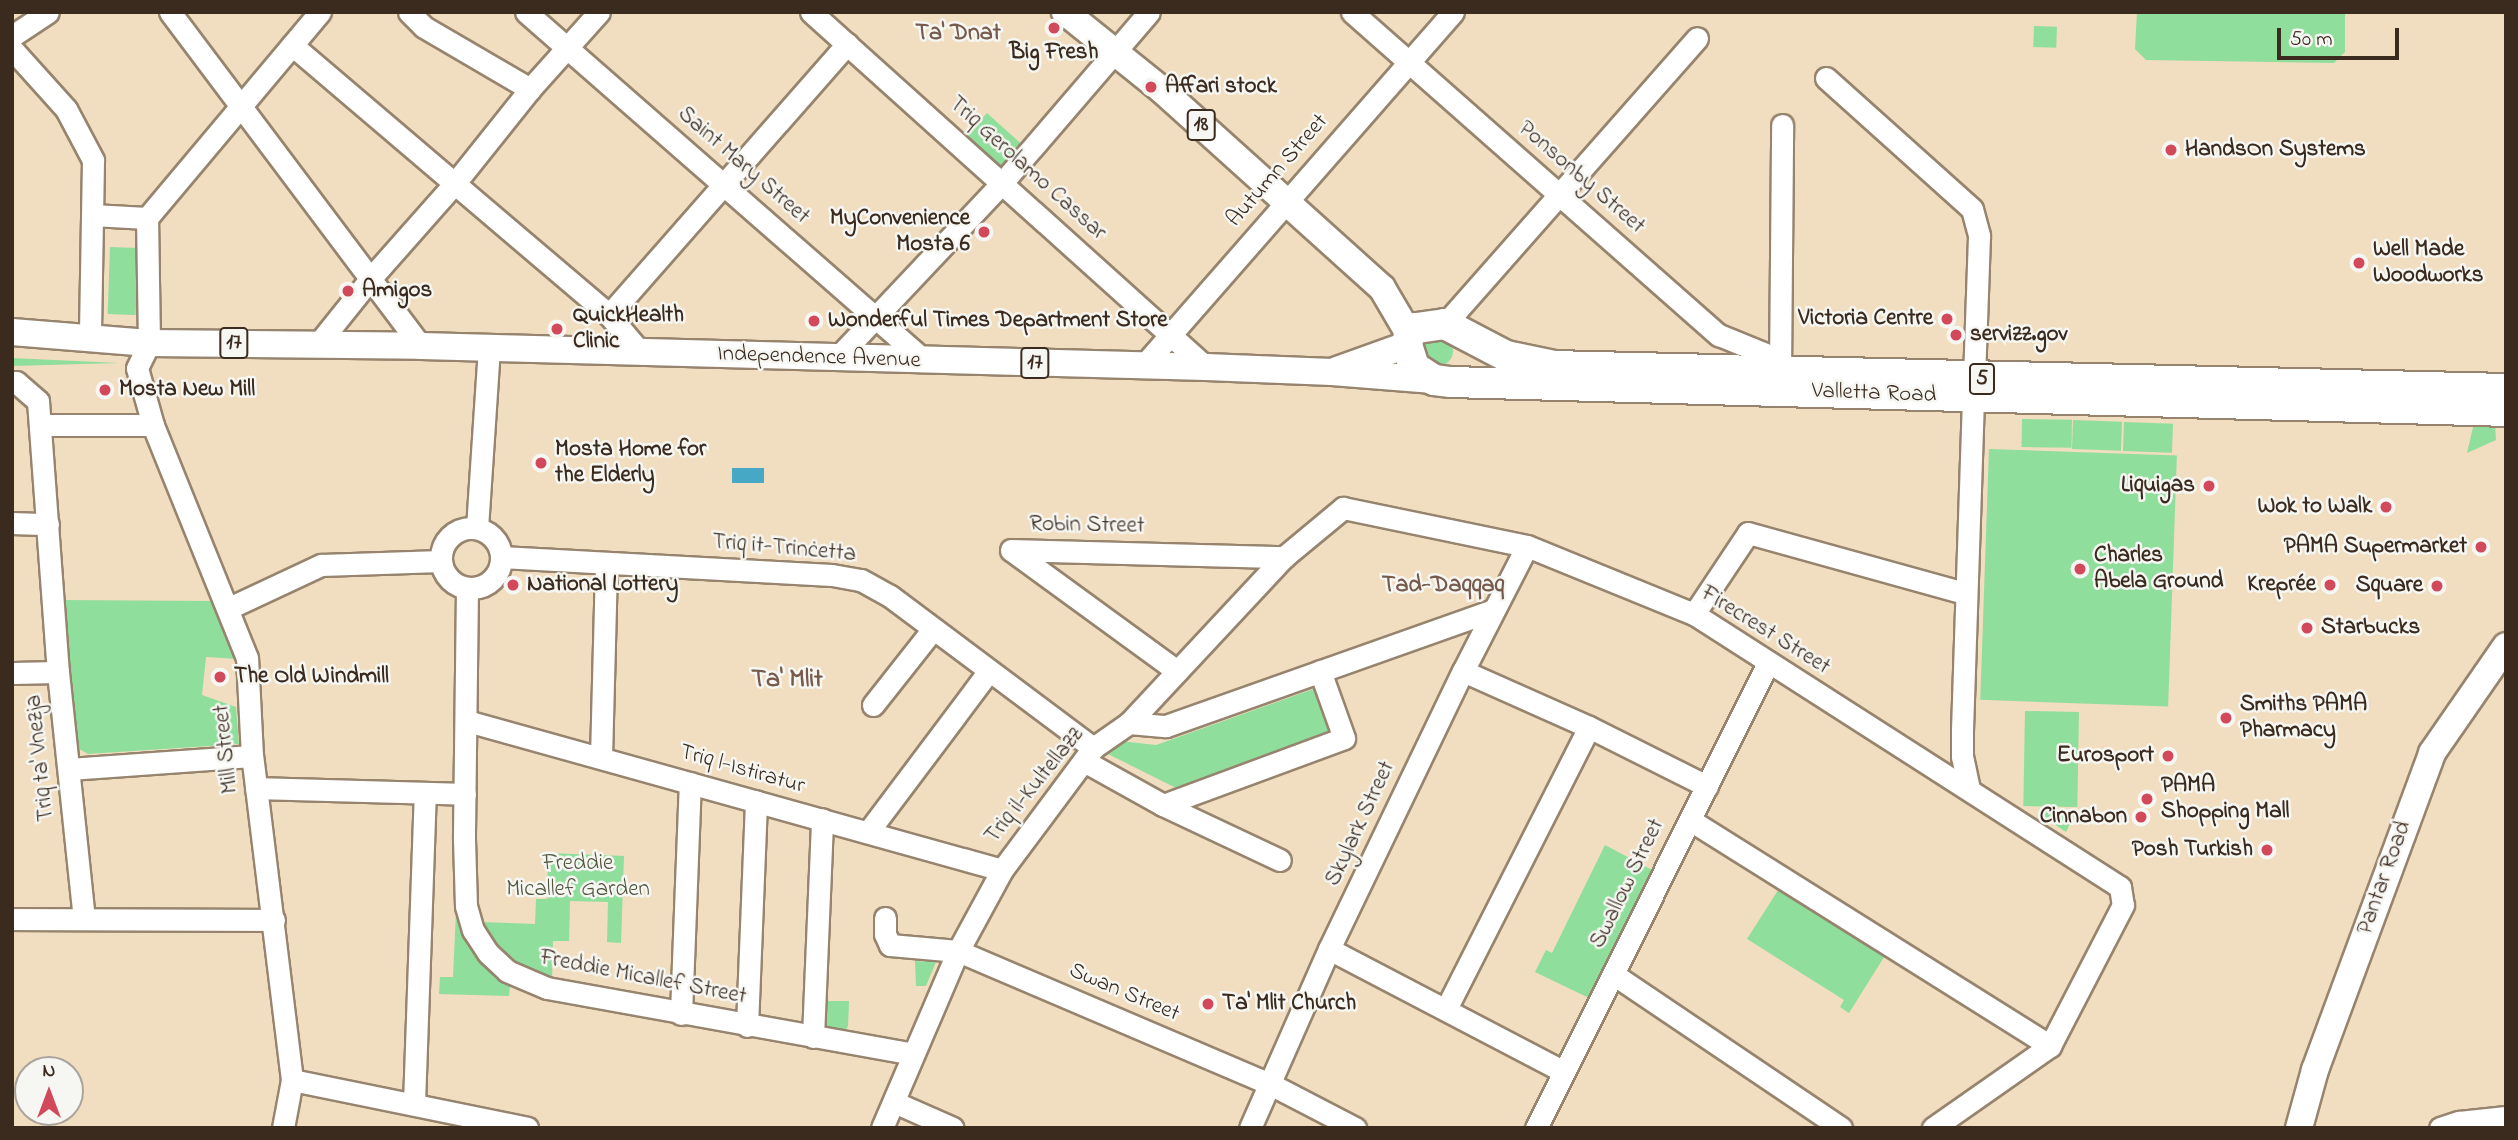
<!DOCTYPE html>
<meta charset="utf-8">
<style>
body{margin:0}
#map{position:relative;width:2518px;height:1140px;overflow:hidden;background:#f1ddbf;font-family:"Indie Flower",sans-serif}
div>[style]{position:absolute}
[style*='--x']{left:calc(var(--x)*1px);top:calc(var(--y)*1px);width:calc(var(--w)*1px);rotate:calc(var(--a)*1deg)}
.green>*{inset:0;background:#8fde9c;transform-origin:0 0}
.round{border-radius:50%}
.water>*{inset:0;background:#46a8c5;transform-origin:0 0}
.roads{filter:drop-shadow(2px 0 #96846e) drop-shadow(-2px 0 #96846e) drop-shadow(0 2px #96846e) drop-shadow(0 -2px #96846e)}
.minor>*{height:21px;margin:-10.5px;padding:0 10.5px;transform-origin:10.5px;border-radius:10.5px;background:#fff}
.minor>.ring{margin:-10.5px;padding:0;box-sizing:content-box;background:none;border:21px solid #fff;border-radius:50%}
.major>*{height:26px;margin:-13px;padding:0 13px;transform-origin:13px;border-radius:13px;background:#fff}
.highway>*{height:30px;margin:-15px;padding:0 15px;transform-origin:15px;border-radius:15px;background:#fff}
.dots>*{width:19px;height:19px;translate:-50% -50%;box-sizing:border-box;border:4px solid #f6f6f2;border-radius:50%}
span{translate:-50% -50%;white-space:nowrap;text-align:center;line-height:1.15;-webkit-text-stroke:5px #f6f6f2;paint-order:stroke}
.shield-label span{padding:2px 5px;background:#f6f6f2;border:2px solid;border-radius:5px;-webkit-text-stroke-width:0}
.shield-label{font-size:21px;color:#3b2a1e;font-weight:700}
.poi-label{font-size:23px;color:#3b2a1e;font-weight:700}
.left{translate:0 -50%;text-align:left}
.right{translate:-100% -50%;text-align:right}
.street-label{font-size:23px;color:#3b2a1e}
.park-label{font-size:23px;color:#50573e}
.neighbourhood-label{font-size:24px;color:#765a4c;font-weight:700}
.quarter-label{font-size:26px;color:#765a4c;font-weight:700}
.frame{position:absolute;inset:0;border:14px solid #3b2a1e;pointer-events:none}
.north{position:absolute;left:14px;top:1056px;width:70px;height:70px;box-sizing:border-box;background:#f6f6f2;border:2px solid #aba49d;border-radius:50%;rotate:0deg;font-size:19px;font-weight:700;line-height:28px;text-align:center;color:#3b2a1e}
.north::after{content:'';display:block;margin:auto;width:24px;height:32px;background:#d1495b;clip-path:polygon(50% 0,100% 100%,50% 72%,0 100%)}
.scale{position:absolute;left:2277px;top:28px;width:122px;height:32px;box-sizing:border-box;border:4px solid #3b2a1e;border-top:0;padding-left:9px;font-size:21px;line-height:24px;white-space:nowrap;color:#3b2a1e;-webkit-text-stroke:5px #f6f6f2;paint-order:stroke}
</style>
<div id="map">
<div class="green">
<div style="clip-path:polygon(2137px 12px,2345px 12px,2345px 52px,2334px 63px,2146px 60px,2135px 49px)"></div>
<div style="left:2034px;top:26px;width:23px;height:21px;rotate:2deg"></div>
<div style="left:987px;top:113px;width:47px;height:32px;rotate:42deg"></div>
<div style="left:110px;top:247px;width:28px;height:67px;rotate:2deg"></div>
<div class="round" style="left:1423px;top:336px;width:30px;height:30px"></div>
<div style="clip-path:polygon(12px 358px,119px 363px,12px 366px)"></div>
<div style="left:2022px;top:419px;width:50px;height:28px;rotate:1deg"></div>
<div style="left:2073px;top:420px;width:49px;height:29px;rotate:2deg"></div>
<div style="left:2124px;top:422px;width:49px;height:29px;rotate:2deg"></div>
<div style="clip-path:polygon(2474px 423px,2495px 424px,2496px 440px,2467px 453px)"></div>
<div style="left:1989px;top:449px;width:188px;height:251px;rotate:2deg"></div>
<div style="clip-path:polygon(60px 600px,212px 601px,238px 659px,206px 657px,202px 695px,236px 707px,239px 744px,88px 754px,74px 746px)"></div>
<div style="clip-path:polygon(1319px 687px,1335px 733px,1180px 790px,1108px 754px,1120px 741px,1156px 745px)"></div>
<div style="left:2025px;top:711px;width:54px;height:95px;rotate:1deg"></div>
<div style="clip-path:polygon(2043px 810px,2076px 811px,2066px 832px,2042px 816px)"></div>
<div style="clip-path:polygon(1605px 845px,1652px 870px,1589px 998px,1535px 972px,1546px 950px,1552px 953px)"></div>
<div style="clip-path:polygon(548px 853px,624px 856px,621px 943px,607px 942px,608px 902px,570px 901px,569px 941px,553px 941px,552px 980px,495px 953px,480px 922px,535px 924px,536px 899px,547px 899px)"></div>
<div style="clip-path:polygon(1780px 887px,1886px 954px,1849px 1013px,1840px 1007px,1844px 1000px,1747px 939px)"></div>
<div style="clip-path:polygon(456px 912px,483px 966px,510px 985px,509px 996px,439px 994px,440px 977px,453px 977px)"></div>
<div style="clip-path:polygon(915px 961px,936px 962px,926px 986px,916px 986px)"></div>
<div style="clip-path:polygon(827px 1001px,849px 1001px,848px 1026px,844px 1033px,826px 1026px)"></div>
</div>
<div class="water">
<div style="left:732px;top:468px;width:32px;height:15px"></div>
</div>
<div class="roads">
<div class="minor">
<div style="--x:170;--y:12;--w:418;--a:53.1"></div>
<div style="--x:409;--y:12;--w:21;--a:45"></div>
<div style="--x:424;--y:27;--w:123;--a:30.3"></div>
<div style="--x:526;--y:12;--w:530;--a:41.18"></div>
<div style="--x:811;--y:12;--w:531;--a:41.95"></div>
<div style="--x:1352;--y:12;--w:489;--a:41.4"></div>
<div style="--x:1719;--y:335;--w:53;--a:22.2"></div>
<div style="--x:1768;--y:355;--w:22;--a:56"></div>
<div style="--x:12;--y:36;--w:43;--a:-33.7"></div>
<div style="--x:292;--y:45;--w:416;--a:40.4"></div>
<div style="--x:609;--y:315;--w:50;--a:49.9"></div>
<div style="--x:12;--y:49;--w:81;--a:48"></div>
<div style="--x:66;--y:109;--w:58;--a:62.1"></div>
<div style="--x:93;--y:160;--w:178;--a:91"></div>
<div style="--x:1826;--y:78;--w:196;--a:41.9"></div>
<div style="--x:1972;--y:209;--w:28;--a:75"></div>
<div style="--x:1979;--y:236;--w:142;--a:92"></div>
<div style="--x:92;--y:215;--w:55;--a:3.1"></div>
<div style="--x:609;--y:315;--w:361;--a:-48.7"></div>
<div style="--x:1445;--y:324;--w:381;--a:-48.6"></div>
<div style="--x:318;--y:344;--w:83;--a:-51.3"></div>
<div style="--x:370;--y:279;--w:128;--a:-48.5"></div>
<div style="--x:455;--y:183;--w:120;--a:-51.4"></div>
<div style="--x:530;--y:89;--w:103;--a:-48.1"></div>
<div style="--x:838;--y:357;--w:239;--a:-46.7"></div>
<div style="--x:1002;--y:183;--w:225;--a:-49.3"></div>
<div style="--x:1144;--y:365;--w:469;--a:-48.8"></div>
<div style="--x:1780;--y:373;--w:248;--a:-89.5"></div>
<div style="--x:12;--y:382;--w:4;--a:0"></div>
<div style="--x:16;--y:382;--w:29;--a:41"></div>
<div style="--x:38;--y:401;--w:272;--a:85.8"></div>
<div style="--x:58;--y:672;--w:247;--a:84"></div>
<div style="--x:40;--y:425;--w:113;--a:0"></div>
<div style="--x:12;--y:523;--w:36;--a:2"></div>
<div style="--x:477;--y:528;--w:179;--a:-86.2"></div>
<div class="ring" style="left:441px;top:528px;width:39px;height:39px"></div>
<div style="--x:501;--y:557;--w:331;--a:3.1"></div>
<div style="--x:832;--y:575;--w:29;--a:10"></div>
<div style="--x:861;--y:580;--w:33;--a:29"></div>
<div style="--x:890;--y:596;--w:254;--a:36.8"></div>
<div style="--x:467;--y:588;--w:251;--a:90.7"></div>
<div style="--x:464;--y:839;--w:67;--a:88.3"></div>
<div style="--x:466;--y:906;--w:25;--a:74"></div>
<div style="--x:473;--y:930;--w:27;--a:57"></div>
<div style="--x:488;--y:953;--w:26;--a:43"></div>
<div style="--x:507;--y:971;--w:43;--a:23"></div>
<div style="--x:547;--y:988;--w:372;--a:10.2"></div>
<div style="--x:229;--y:608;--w:102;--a:-25.1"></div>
<div style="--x:321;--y:565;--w:120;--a:-1.9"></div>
<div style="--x:1694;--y:614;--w:97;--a:-56.3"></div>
<div style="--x:1748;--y:533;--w:225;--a:15.5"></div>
<div style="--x:1177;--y:671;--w:205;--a:-143.9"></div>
<div style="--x:1011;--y:550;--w:273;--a:1.5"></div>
<div style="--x:1463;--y:671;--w:138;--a:24"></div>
<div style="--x:1589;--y:727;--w:132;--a:26.6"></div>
<div style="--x:12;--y:673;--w:46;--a:-1.2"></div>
<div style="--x:873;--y:705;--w:97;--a:-51.7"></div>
<div style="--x:467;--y:721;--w:555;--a:15.56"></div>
<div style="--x:1129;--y:723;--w:37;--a:5"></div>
<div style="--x:1166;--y:726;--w:347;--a:-19.5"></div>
<div style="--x:601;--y:758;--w:193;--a:-88.5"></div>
<div style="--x:1084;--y:761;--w:90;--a:29.1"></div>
<div style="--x:1163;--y:805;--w:129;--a:25.2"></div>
<div style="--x:69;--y:769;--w:183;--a:-4.1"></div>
<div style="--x:256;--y:788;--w:209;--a:1.6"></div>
<div style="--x:1969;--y:789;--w:33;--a:-102"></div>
<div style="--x:1962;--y:757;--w:27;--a:-90"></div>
<div style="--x:1962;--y:730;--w:333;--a:-88.1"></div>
<div style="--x:1163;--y:805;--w:193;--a:-20.3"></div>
<div style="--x:1344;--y:738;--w:71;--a:-109.7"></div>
<div style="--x:1690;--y:820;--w:425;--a:32.1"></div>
<div style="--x:868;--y:832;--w:200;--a:-53.1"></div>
<div style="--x:885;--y:918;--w:16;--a:90"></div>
<div style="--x:885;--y:934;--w:12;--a:66"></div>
<div style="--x:890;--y:945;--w:68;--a:5"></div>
<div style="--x:958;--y:951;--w:339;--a:23.1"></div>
<div style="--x:1270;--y:1084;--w:96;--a:27.4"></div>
<div style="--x:12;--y:919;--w:262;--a:0.2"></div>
<div style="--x:1329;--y:949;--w:265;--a:27.6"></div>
<div style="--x:1613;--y:974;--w:275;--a:34"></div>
<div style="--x:1446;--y:1009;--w:316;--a:-63.1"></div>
<div style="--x:681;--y:1014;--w:231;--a:-87.8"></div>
<div style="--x:747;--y:1026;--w:225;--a:-87.7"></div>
<div style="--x:813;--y:1037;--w:218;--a:-87.6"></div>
<div style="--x:292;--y:1080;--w:240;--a:11.5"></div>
<div style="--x:894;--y:1102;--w:64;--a:23.8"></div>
<div style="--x:414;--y:1104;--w:311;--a:-88"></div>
<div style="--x:283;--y:1128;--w:49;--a:-79.4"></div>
<div style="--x:292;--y:1080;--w:326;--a:-97"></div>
<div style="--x:252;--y:756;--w:98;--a:-92.9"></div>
<div style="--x:247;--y:658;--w:251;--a:-112"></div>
<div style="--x:153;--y:425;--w:59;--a:-105.7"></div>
<div style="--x:137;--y:368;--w:28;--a:-64"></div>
<div style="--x:149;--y:343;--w:125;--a:-90.9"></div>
<div style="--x:147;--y:218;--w:269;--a:-50"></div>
<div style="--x:882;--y:1128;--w:193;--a:-66.8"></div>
<div style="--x:958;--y:951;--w:92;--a:-61.5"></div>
<div style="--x:1002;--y:870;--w:152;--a:-53.3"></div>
<div style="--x:1093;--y:748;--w:44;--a:-34.8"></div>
<div style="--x:1129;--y:723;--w:227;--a:-47"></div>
<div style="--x:1284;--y:557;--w:77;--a:-39.7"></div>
<div style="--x:1343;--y:508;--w:188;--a:11.7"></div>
<div style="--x:1527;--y:546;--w:180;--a:22.2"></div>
<div style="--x:1694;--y:614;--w:506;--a:32.65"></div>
<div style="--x:2120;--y:887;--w:18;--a:81"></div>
<div style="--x:2123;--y:905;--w:159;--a:117.4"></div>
<div style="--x:2050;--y:1046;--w:143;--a:145"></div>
<div style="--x:1250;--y:1128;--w:196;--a:-66.2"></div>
<div style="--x:1329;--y:949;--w:309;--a:-64.3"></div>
<div style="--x:1463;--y:671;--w:140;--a:-62.9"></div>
<div style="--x:1536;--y:1128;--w:520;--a:-63.48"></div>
<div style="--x:2440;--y:1128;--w:20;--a:-18"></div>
<div style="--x:2459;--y:1122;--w:47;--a:-6.1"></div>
</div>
<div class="major">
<div style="--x:1065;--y:12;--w:124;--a:38.8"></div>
<div style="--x:1162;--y:90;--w:296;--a:42"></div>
<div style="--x:1382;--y:288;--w:53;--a:59.6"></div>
<div style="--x:12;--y:332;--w:137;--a:4.6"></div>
<div style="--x:149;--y:343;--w:272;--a:0.6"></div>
<div style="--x:421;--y:346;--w:785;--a:1.53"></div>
<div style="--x:1206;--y:367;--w:126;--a:2.3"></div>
<div style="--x:1332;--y:372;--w:102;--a:4.5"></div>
<div style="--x:1337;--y:370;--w:74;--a:-19.7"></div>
<div style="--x:2299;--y:1128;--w:60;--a:-74.6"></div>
<div style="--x:2315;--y:1070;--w:338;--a:-69.7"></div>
<div style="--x:2432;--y:753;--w:130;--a:-55.3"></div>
</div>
<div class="highway">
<div style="--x:2506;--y:389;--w:952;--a:-178.62"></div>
<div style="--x:1554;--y:366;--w:49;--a:-168.2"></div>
<div style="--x:1506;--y:356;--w:69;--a:-152.3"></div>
<div style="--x:1445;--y:324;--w:29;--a:172"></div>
<div style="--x:1416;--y:328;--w:9;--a:139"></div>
<div style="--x:1409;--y:334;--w:11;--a:100"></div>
<div style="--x:1407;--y:345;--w:23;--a:72"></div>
<div style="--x:1414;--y:367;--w:24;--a:33"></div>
<div style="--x:1434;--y:380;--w:17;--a:7"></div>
<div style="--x:1451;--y:382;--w:1055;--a:1.57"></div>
</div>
</div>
<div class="dots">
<div style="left:1054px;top:28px;background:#d1495b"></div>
<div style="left:1151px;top:87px;background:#d1495b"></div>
<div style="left:2171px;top:150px;background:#d1495b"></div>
<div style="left:984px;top:232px;background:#d1495b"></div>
<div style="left:2359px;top:263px;background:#d1495b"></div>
<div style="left:348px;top:291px;background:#d1495b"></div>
<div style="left:1947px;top:319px;background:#d1495b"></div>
<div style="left:814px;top:321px;background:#d1495b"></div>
<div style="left:557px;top:329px;background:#d1495b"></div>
<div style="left:1956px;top:335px;background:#d1495b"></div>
<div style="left:105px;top:390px;background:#d1495b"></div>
<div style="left:541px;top:463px;background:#d1495b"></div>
<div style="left:2209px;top:486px;background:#d1495b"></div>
<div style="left:2386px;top:507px;background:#d1495b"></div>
<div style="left:2481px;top:547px;background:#d1495b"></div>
<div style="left:2080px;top:569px;background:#d1495b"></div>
<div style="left:513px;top:585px;background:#d1495b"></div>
<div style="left:2330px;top:585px;background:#d1495b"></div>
<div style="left:2437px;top:586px;background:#d1495b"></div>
<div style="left:2307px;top:628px;background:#d1495b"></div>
<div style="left:220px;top:677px;background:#d1495b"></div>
<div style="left:2226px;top:718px;background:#d1495b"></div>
<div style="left:2168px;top:756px;background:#d1495b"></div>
<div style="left:2147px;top:799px;background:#d1495b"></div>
<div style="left:2141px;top:817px;background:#d1495b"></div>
<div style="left:2267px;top:850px;background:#d1495b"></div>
<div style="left:1208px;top:1004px;background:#d1495b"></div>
</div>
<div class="shield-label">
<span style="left:1201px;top:125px">18</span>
<span style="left:234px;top:343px">17</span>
<span style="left:1035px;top:363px">17</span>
<span style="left:1982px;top:379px">5</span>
</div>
<div class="poi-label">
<span style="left:1054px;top:53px">Big Fresh</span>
<span class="left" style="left:1165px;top:87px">Affari stock</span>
<span class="left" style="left:2185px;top:150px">HandsOn Systems</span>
<span class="right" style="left:970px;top:232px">MyConvenience<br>Mosta 6</span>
<span class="left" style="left:2373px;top:263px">Well Made<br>Woodworks</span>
<span class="left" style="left:362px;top:291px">Amigos</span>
<span class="left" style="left:573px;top:329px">QuickHealth<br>Clinic</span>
<span class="right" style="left:1933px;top:319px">Victoria Centre</span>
<span class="left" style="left:828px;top:321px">Wonderful Times Department Store</span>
<span class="left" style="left:1970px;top:335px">servizz.gov</span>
<span class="left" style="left:119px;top:390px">Mosta New Mill</span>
<span class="left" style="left:555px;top:463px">Mosta Home for<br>the Elderly</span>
<span class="right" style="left:2195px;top:486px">Liquigas</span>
<span class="right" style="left:2372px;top:507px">Wok to Walk</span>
<span class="right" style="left:2467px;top:547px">PAMA Supermarket</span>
<span class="left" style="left:2094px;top:569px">Charles<br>Abela Ground</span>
<span class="left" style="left:527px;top:585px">National Lottery</span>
<span class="right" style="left:2316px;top:585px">Kreprée</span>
<span class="right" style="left:2423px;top:586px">Square</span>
<span class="left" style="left:2321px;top:628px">Starbucks</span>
<span class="left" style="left:234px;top:677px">The Old Windmill</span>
<span class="left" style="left:2240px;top:718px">Smiths PAMA<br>Pharmacy</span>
<span class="right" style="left:2154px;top:756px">Eurosport</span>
<span class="left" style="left:2161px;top:799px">PAMA<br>Shopping Mall</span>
<span class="right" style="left:2127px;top:817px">Cinnabon</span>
<span class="right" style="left:2253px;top:850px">Posh Turkish</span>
<span class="left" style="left:1222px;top:1004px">Ta' Mlit Church</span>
</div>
<div class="street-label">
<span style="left:743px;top:166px;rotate:41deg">Saint Mary Street</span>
<span style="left:1027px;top:169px;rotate:42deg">Triq Gerolamo Cassar</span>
<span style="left:1278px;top:171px;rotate:-49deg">Autumn Street</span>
<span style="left:1581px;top:178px;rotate:41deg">Ponsonby Street</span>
<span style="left:819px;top:358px;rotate:2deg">Independence Avenue</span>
<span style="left:1874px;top:394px;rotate:2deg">Valletta Road</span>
<span style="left:1087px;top:526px;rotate:1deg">Robin Street</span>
<span style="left:784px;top:549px;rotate:5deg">Triq it-Trinċetta</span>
<span style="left:1765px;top:631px;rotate:32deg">Firecrest Street</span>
<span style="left:227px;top:749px;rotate:-96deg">Mill Street</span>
<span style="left:41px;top:758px;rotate:-96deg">Triq ta' Vnezja</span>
<span style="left:742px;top:770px;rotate:16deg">Triq l-Istiratur</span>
<span style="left:1035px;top:786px;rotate:-51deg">Triq il-Kultellazz</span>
<span style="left:1361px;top:824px;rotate:-65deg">Skylark Street</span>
<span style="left:2385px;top:878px;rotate:-70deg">Pantar Road</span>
<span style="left:1628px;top:884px;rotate:-64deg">Swallow Street</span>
<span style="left:643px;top:978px;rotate:11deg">Freddie Micallef Street</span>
<span style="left:1124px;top:993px;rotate:23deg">Swan Street</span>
</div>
<div class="park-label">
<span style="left:578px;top:877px">Freddie<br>Micallef Garden</span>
</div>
<div class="neighbourhood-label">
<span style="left:958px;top:34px">Ta' Dnat</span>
<span style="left:1443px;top:586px">Tad-Daqqaq</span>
</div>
<div class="quarter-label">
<span style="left:787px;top:681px">Ta' Mlit</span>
</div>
<div class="frame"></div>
<div class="north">N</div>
<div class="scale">50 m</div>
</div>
